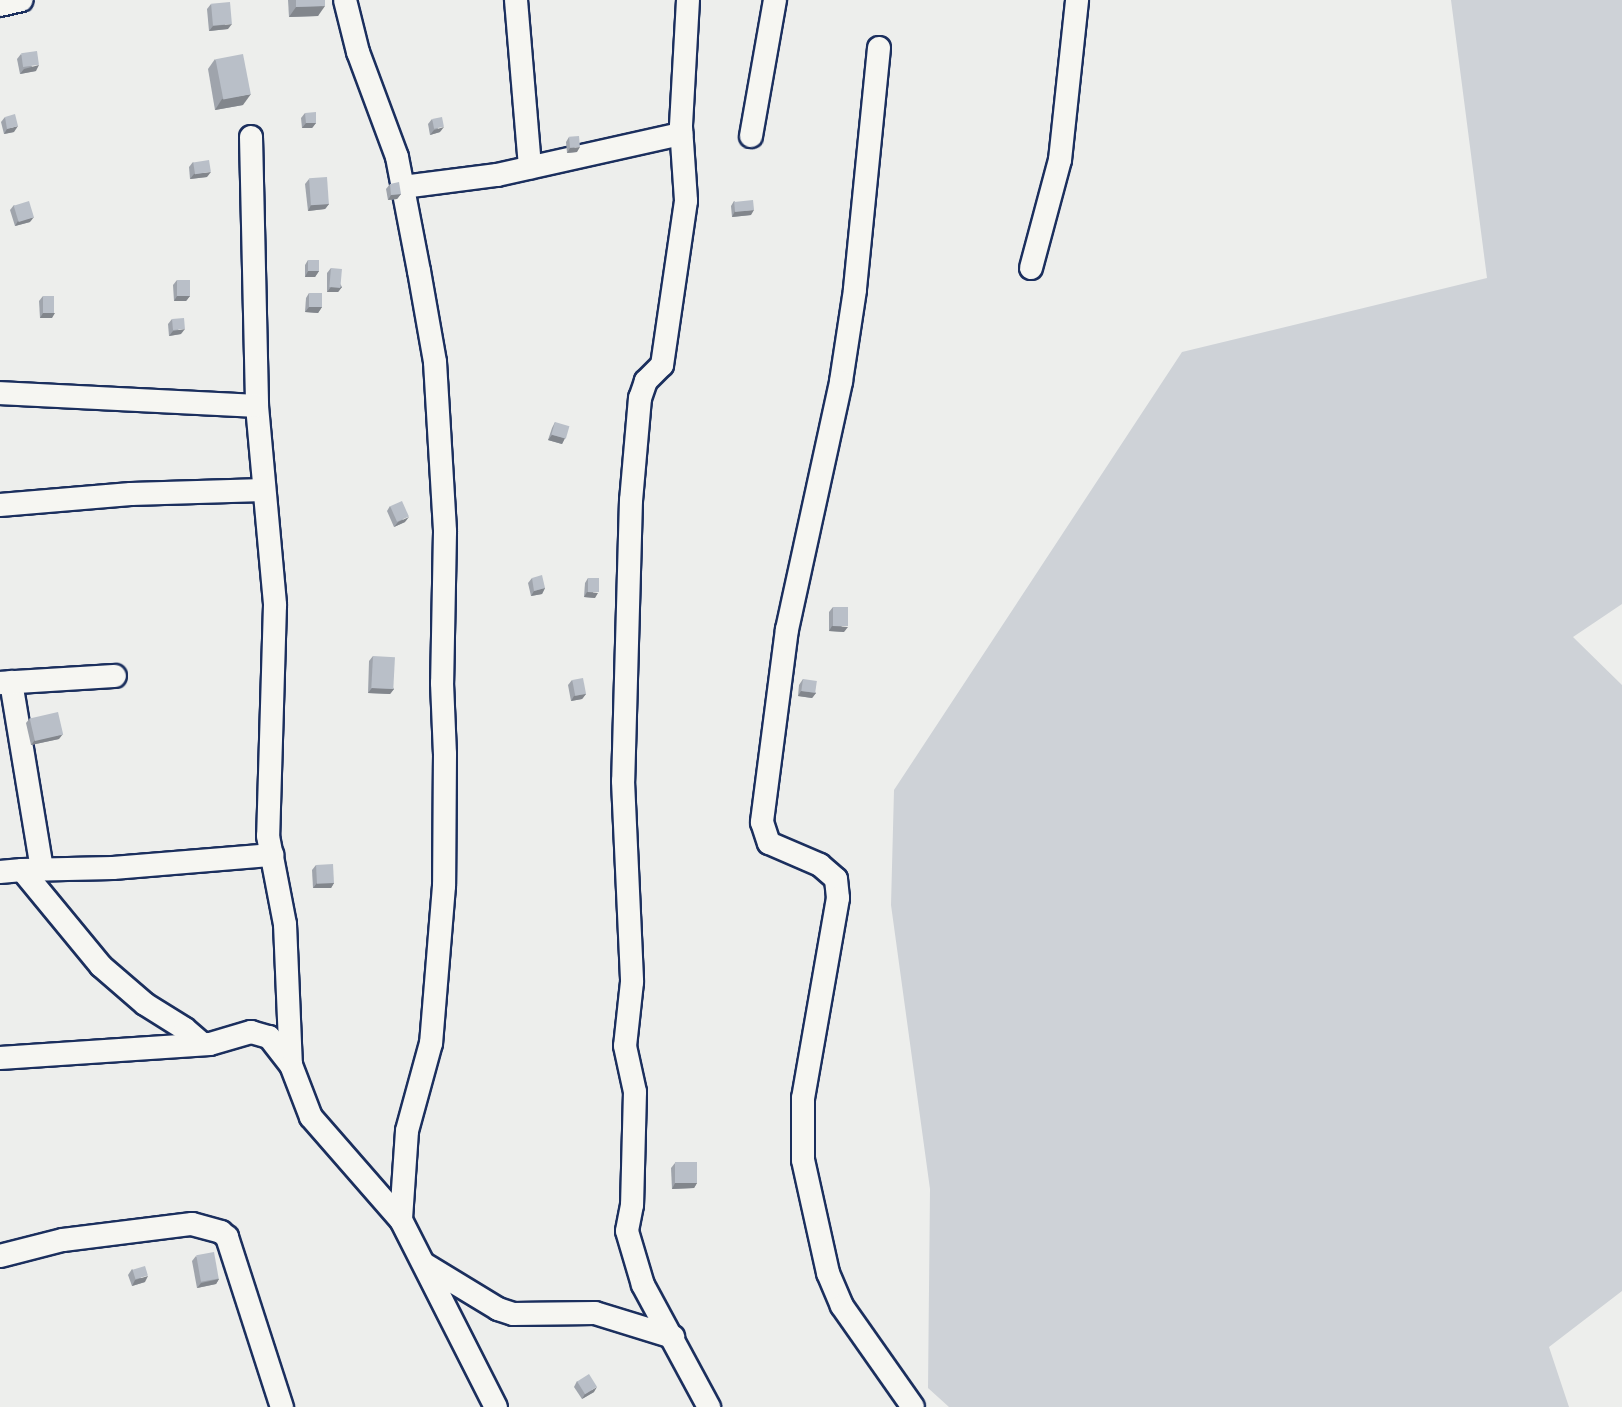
<!DOCTYPE html>
<style>
body{margin:0}
#map{position:relative;width:1622px;height:1407px;overflow:hidden;background:#edeeec;font-family:"Balsamiq Sans",sans-serif}
div>[style]{position:absolute}
[style*='--x']{left:calc(var(--x)*1px);top:calc(var(--y)*1px);width:calc(var(--w)*1px);rotate:calc(var(--a)*1deg)}
.green>*{inset:0;background:#ced2d7}
.roads{filter:drop-shadow(2px 0 #1b2f5e) drop-shadow(-2px 0 #1b2f5e) drop-shadow(0 2px #1b2f5e) drop-shadow(0 -2px #1b2f5e)}
.minor>*{height:22px;margin:-11px;padding:0 11px;transform-origin:11px;border-radius:11px;background:#f6f6f2}
.wall>*{inset:0;background:#9fa4ac}
.shaded-wall>*{inset:0;background:#82868c}
.building>*{inset:0;background:#b9bfc8;transform-origin:0 0}
span{translate:-50% -50%;white-space:nowrap;text-align:center;line-height:1.15;-webkit-text-stroke:8px #f6f6f2;paint-order:stroke}
</style>
<div id="map">
<div class="green">
<div style="clip-path:polygon(1451px 0,1622px 0,1622px 604px,1573px 637px,1622px 685px,1622px 1291px,1549px 1347px,1569px 1407px,949px 1407px,928px 1388px,930px 1189px,891px 905px,894px 790px,1182px 352px,1487px 278px)"></div>
</div>
<div class="roads">
<div class="minor">
<div style="--x:345;--y:0;--w:54;--a:76"></div>
<div style="--x:358;--y:52;--w:112;--a:69.6"></div>
<div style="--x:397;--y:157;--w:116;--a:79.1"></div>
<div style="--x:419;--y:271;--w:92;--a:80"></div>
<div style="--x:435;--y:362;--w:170;--a:86.6"></div>
<div style="--x:445;--y:532;--w:151;--a:91.1"></div>
<div style="--x:442;--y:683;--w:71;--a:87.6"></div>
<div style="--x:445;--y:754;--w:132;--a:90.4"></div>
<div style="--x:444;--y:886;--w:158;--a:94.7"></div>
<div style="--x:431;--y:1043;--w:91;--a:105.3"></div>
<div style="--x:407;--y:1131;--w:89;--a:93.9"></div>
<div style="--x:516;--y:0;--w:168;--a:85.2"></div>
<div style="--x:688;--y:0;--w:127;--a:93.2"></div>
<div style="--x:681;--y:127;--w:74;--a:86.1"></div>
<div style="--x:686;--y:201;--w:166;--a:98.3"></div>
<div style="--x:662;--y:365;--w:23;--a:135"></div>
<div style="--x:646;--y:381;--w:18;--a:109"></div>
<div style="--x:640;--y:398;--w:102;--a:95"></div>
<div style="--x:631;--y:500;--w:281;--a:91.6"></div>
<div style="--x:623;--y:781;--w:201;--a:87.4"></div>
<div style="--x:632;--y:982;--w:64;--a:96.2"></div>
<div style="--x:625;--y:1046;--w:47;--a:77.7"></div>
<div style="--x:635;--y:1092;--w:113;--a:91.5"></div>
<div style="--x:632;--y:1205;--w:26;--a:101"></div>
<div style="--x:627;--y:1231;--w:56;--a:73.5"></div>
<div style="--x:643;--y:1285;--w:139;--a:61.6"></div>
<div style="--x:0;--y:5;--w:22;--a:-13"></div>
<div style="--x:879;--y:48;--w:243;--a:95.7"></div>
<div style="--x:855;--y:290;--w:93;--a:98.7"></div>
<div style="--x:841;--y:382;--w:253;--a:102.3"></div>
<div style="--x:787;--y:629;--w:195;--a:97.4"></div>
<div style="--x:762;--y:822;--w:22;--a:72"></div>
<div style="--x:769;--y:843;--w:56;--a:23.3"></div>
<div style="--x:820;--y:865;--w:21;--a:41"></div>
<div style="--x:836;--y:879;--w:19;--a:84"></div>
<div style="--x:838;--y:898;--w:203;--a:99.9"></div>
<div style="--x:803;--y:1098;--w:62;--a:90"></div>
<div style="--x:803;--y:1160;--w:116;--a:77.5"></div>
<div style="--x:828;--y:1273;--w:36;--a:67"></div>
<div style="--x:842;--y:1306;--w:123;--a:54.9"></div>
<div style="--x:751;--y:136;--w:138;--a:-80"></div>
<div style="--x:251;--y:137;--w:269;--a:88.7"></div>
<div style="--x:257;--y:406;--w:200;--a:84.8"></div>
<div style="--x:275;--y:605;--w:231;--a:91.7"></div>
<div style="--x:268;--y:836;--w:90;--a:79.1"></div>
<div style="--x:285;--y:924;--w:141;--a:87.6"></div>
<div style="--x:403;--y:187;--w:95;--a:-7.3"></div>
<div style="--x:497;--y:175;--w:189;--a:-12.6"></div>
<div style="--x:1031;--y:268;--w:112;--a:-75"></div>
<div style="--x:1060;--y:160;--w:161;--a:-83.9"></div>
<div style="--x:0;--y:393;--w:257;--a:2.9"></div>
<div style="--x:0;--y:505;--w:131;--a:-4.8"></div>
<div style="--x:131;--y:494;--w:133;--a:-1.7"></div>
<div style="--x:11;--y:682;--w:190;--a:80.6"></div>
<div style="--x:0;--y:683;--w:115;--a:-3.5"></div>
<div style="--x:22;--y:870;--w:91;--a:-1.3"></div>
<div style="--x:113;--y:868;--w:160;--a:-4.7"></div>
<div style="--x:0;--y:872;--w:22;--a:-5"></div>
<div style="--x:22;--y:870;--w:124;--a:50.5"></div>
<div style="--x:101;--y:966;--w:58;--a:40.8"></div>
<div style="--x:145;--y:1004;--w:47;--a:32"></div>
<div style="--x:185;--y:1029;--w:23;--a:41"></div>
<div style="--x:0;--y:1058;--w:210;--a:-3.8"></div>
<div style="--x:210;--y:1044;--w:43;--a:-16.3"></div>
<div style="--x:251;--y:1032;--w:19;--a:16"></div>
<div style="--x:269;--y:1037;--w:36;--a:52"></div>
<div style="--x:291;--y:1065;--w:56;--a:69"></div>
<div style="--x:311;--y:1117;--w:137;--a:48.9"></div>
<div style="--x:401;--y:1220;--w:210;--a:63.1"></div>
<div style="--x:0;--y:1256;--w:65;--a:-14.3"></div>
<div style="--x:63;--y:1240;--w:130;--a:-7.1"></div>
<div style="--x:192;--y:1224;--w:30;--a:15"></div>
<div style="--x:221;--y:1232;--w:8;--a:40"></div>
<div style="--x:227;--y:1237;--w:179;--a:72.1"></div>
<div style="--x:424;--y:1264;--w:87;--a:31.3"></div>
<div style="--x:498;--y:1309;--w:16;--a:18"></div>
<div style="--x:513;--y:1314;--w:82;--a:-0.7"></div>
<div style="--x:595;--y:1313;--w:82;--a:17.1"></div>
</div>
</div>
<div class="wall">
<div style="clip-path:polygon(288px 0,325px 0,318px 16px,289px 17px)"></div>
<div style="clip-path:polygon(211px 4px,228px 29px,209px 31px,207px 9px)"></div>
<div style="clip-path:polygon(21px 54px,36px 71px,20px 74px,17px 59px)"></div>
<div style="clip-path:polygon(215px 59px,243px 105px,215px 110px,208px 69px)"></div>
<div style="clip-path:polygon(305px 113px,316px 123px,312px 128px,302px 128px,301px 118px)"></div>
<div style="clip-path:polygon(5px 117px,14px 132px,4px 134px,1px 122px)"></div>
<div style="clip-path:polygon(432px 119px,440px 132px,430px 135px,428px 124px)"></div>
<div style="clip-path:polygon(569px 137px,577px 152px,567px 153px,566px 142px)"></div>
<div style="clip-path:polygon(193px 162px,207px 177px,190px 179px,189px 167px)"></div>
<div style="clip-path:polygon(309px 179px,329px 204px,325px 209px,308px 211px,305px 184px)"></div>
<div style="clip-path:polygon(390px 184px,401px 194px,397px 199px,388px 200px,386px 189px)"></div>
<div style="clip-path:polygon(734px 201px,751px 215px,732px 217px,731px 206px)"></div>
<div style="clip-path:polygon(14px 205px,30px 222px,15px 226px,10px 210px)"></div>
<div style="clip-path:polygon(308px 260px,319px 271px,315px 277px,305px 277px,305px 265px)"></div>
<div style="clip-path:polygon(331px 268px,342px 287px,338px 292px,327px 292px,327px 273px)"></div>
<div style="clip-path:polygon(177px 280px,190px 296px,186px 301px,174px 301px,173px 285px)"></div>
<div style="clip-path:polygon(309px 293px,322px 307px,318px 313px,305px 312px,306px 298px)"></div>
<div style="clip-path:polygon(43px 296px,52px 318px,40px 318px,39px 301px)"></div>
<div style="clip-path:polygon(172px 319px,181px 334px,169px 336px,168px 324px)"></div>
<div style="clip-path:polygon(555px 422px,565px 438px,562px 444px,548px 440px,552px 428px)"></div>
<div style="clip-path:polygon(390px 506px,405px 522px,394px 527px,387px 511px)"></div>
<div style="clip-path:polygon(532px 578px,545px 588px,542px 594px,531px 596px,528px 583px)"></div>
<div style="clip-path:polygon(588px 578px,595px 598px,584px 597px,585px 583px)"></div>
<div style="clip-path:polygon(833px 607px,844px 632px,829px 631px,829px 612px)"></div>
<div style="clip-path:polygon(373px 656px,394px 689px,390px 694px,368px 693px,369px 661px)"></div>
<div style="clip-path:polygon(803px 679px,816px 693px,812px 698px,798px 696px,799px 685px)"></div>
<div style="clip-path:polygon(572px 680px,586px 694px,582px 699px,571px 701px,568px 685px)"></div>
<div style="clip-path:polygon(30px 718px,59px 739px,31px 745px,26px 723px)"></div>
<div style="clip-path:polygon(316px 865px,334px 883px,331px 888px,313px 888px,312px 870px)"></div>
<div style="clip-path:polygon(675px 1163px,697px 1183px,694px 1188px,672px 1189px,671px 1168px)"></div>
<div style="clip-path:polygon(196px 1256px,219px 1279px,216px 1284px,197px 1288px,192px 1261px)"></div>
<div style="clip-path:polygon(132px 1269px,145px 1282px,132px 1286px,128px 1275px)"></div>
<div style="clip-path:polygon(577px 1381px,594px 1392px,582px 1399px,574px 1387px)"></div>
</div>
<div class="shaded-wall">
<div style="clip-path:polygon(325px 6px,318px 16px,289px 17px,296px 7px)"></div>
<div style="clip-path:polygon(232px 24px,228px 29px,209px 31px,213px 26px)"></div>
<div style="clip-path:polygon(39px 65px,36px 71px,20px 74px,24px 69px)"></div>
<div style="clip-path:polygon(251px 94px,243px 105px,215px 110px,222px 99px)"></div>
<div style="clip-path:polygon(306px 123px,316px 123px,312px 128px,302px 128px)"></div>
<div style="clip-path:polygon(18px 126px,14px 132px,4px 134px,7px 129px)"></div>
<div style="clip-path:polygon(444px 127px,440px 132px,430px 135px,434px 130px)"></div>
<div style="clip-path:polygon(580px 147px,577px 152px,567px 153px,570px 148px)"></div>
<div style="clip-path:polygon(211px 172px,207px 177px,190px 179px,194px 174px)"></div>
<div style="clip-path:polygon(401px 194px,397px 199px,388px 200px,391px 195px)"></div>
<div style="clip-path:polygon(329px 204px,325px 209px,308px 211px,311px 205px)"></div>
<div style="clip-path:polygon(754px 210px,751px 215px,732px 217px,735px 211px)"></div>
<div style="clip-path:polygon(34px 217px,30px 222px,15px 226px,18px 221px)"></div>
<div style="clip-path:polygon(308px 271px,319px 271px,315px 277px,305px 277px)"></div>
<div style="clip-path:polygon(331px 287px,342px 287px,338px 292px,327px 292px)"></div>
<div style="clip-path:polygon(177px 296px,190px 296px,186px 301px,174px 301px)"></div>
<div style="clip-path:polygon(309px 307px,322px 307px,318px 313px,305px 312px)"></div>
<div style="clip-path:polygon(43px 313px,55px 313px,52px 318px,40px 318px)"></div>
<div style="clip-path:polygon(185px 329px,181px 334px,169px 336px,173px 331px)"></div>
<div style="clip-path:polygon(552px 435px,565px 438px,562px 444px,548px 440px)"></div>
<div style="clip-path:polygon(409px 517px,405px 522px,394px 527px,398px 522px)"></div>
<div style="clip-path:polygon(545px 588px,542px 594px,531px 596px,534px 591px)"></div>
<div style="clip-path:polygon(587px 592px,598px 593px,595px 598px,584px 597px)"></div>
<div style="clip-path:polygon(832px 626px,848px 627px,844px 632px,829px 631px)"></div>
<div style="clip-path:polygon(372px 688px,394px 689px,390px 694px,368px 693px)"></div>
<div style="clip-path:polygon(801px 691px,816px 693px,812px 698px,798px 696px)"></div>
<div style="clip-path:polygon(586px 694px,582px 699px,571px 701px,574px 696px)"></div>
<div style="clip-path:polygon(63px 734px,59px 739px,31px 745px,35px 740px)"></div>
<div style="clip-path:polygon(317px 883px,334px 883px,331px 888px,313px 888px)"></div>
<div style="clip-path:polygon(675px 1183px,697px 1183px,694px 1188px,672px 1189px)"></div>
<div style="clip-path:polygon(148px 1276px,145px 1282px,132px 1286px,135px 1280px)"></div>
<div style="clip-path:polygon(219px 1279px,216px 1284px,197px 1288px,201px 1283px)"></div>
<div style="clip-path:polygon(597px 1387px,594px 1392px,582px 1399px,585px 1394px)"></div>
</div>
<div class="building">
<div style="clip-path:polygon(296px 0,325px 0,325px 6px,296px 7px)"></div>
<div style="left:230px;top:2px;width:22px;height:19px;rotate:85deg"></div>
<div style="left:37px;top:51px;width:14px;height:16px;rotate:82deg"></div>
<div style="left:243px;top:54px;width:41px;height:28px;rotate:79deg"></div>
<div style="clip-path:polygon(316px 112px,316px 123px,306px 123px,305px 113px)"></div>
<div style="clip-path:polygon(15px 114px,18px 126px,7px 129px,5px 117px)"></div>
<div style="left:442px;top:117px;width:10px;height:10px;rotate:79deg"></div>
<div style="left:579px;top:136px;width:11px;height:10px;rotate:85deg"></div>
<div style="left:209px;top:160px;width:12px;height:16px;rotate:81deg"></div>
<div style="left:327px;top:177px;width:27px;height:18px;rotate:86deg"></div>
<div style="clip-path:polygon(399px 182px,401px 194px,391px 195px,390px 184px)"></div>
<div style="left:753px;top:200px;width:10px;height:19px;rotate:84deg"></div>
<div style="left:29px;top:201px;width:17px;height:16px;rotate:73deg"></div>
<div style="left:308px;top:260px;width:11px;height:11px"></div>
<div style="left:331px;top:268px;width:11px;height:19px;rotate:5deg"></div>
<div style="left:177px;top:280px;width:13px;height:16px"></div>
<div style="left:309px;top:293px;width:13px;height:14px"></div>
<div style="left:43px;top:296px;width:11px;height:17px"></div>
<div style="left:184px;top:318px;width:11px;height:12px;rotate:85deg"></div>
<div style="left:555px;top:422px;width:15px;height:13px;rotate:16deg"></div>
<div style="left:402px;top:501px;width:17px;height:13px;rotate:66deg"></div>
<div style="clip-path:polygon(542px 575px,545px 588px,534px 591px,532px 578px)"></div>
<div style="left:588px;top:578px;width:11px;height:14px"></div>
<div style="left:833px;top:607px;width:15px;height:19px"></div>
<div style="left:373px;top:656px;width:22px;height:32px;rotate:3deg"></div>
<div style="left:583px;top:678px;width:16px;height:11px;rotate:79deg"></div>
<div style="left:803px;top:679px;width:14px;height:12px;rotate:8deg"></div>
<div style="left:58px;top:712px;width:23px;height:29px;rotate:77deg"></div>
<div style="left:333px;top:864px;width:19px;height:17px;rotate:87deg"></div>
<div style="left:697px;top:1162px;width:21px;height:22px;rotate:90deg"></div>
<div style="left:214px;top:1252px;width:27px;height:18px;rotate:80deg"></div>
<div style="left:145px;top:1266px;width:10px;height:13px;rotate:73deg"></div>
<div style="left:589px;top:1374px;width:15px;height:14px;rotate:58deg"></div>
</div>
</div>
